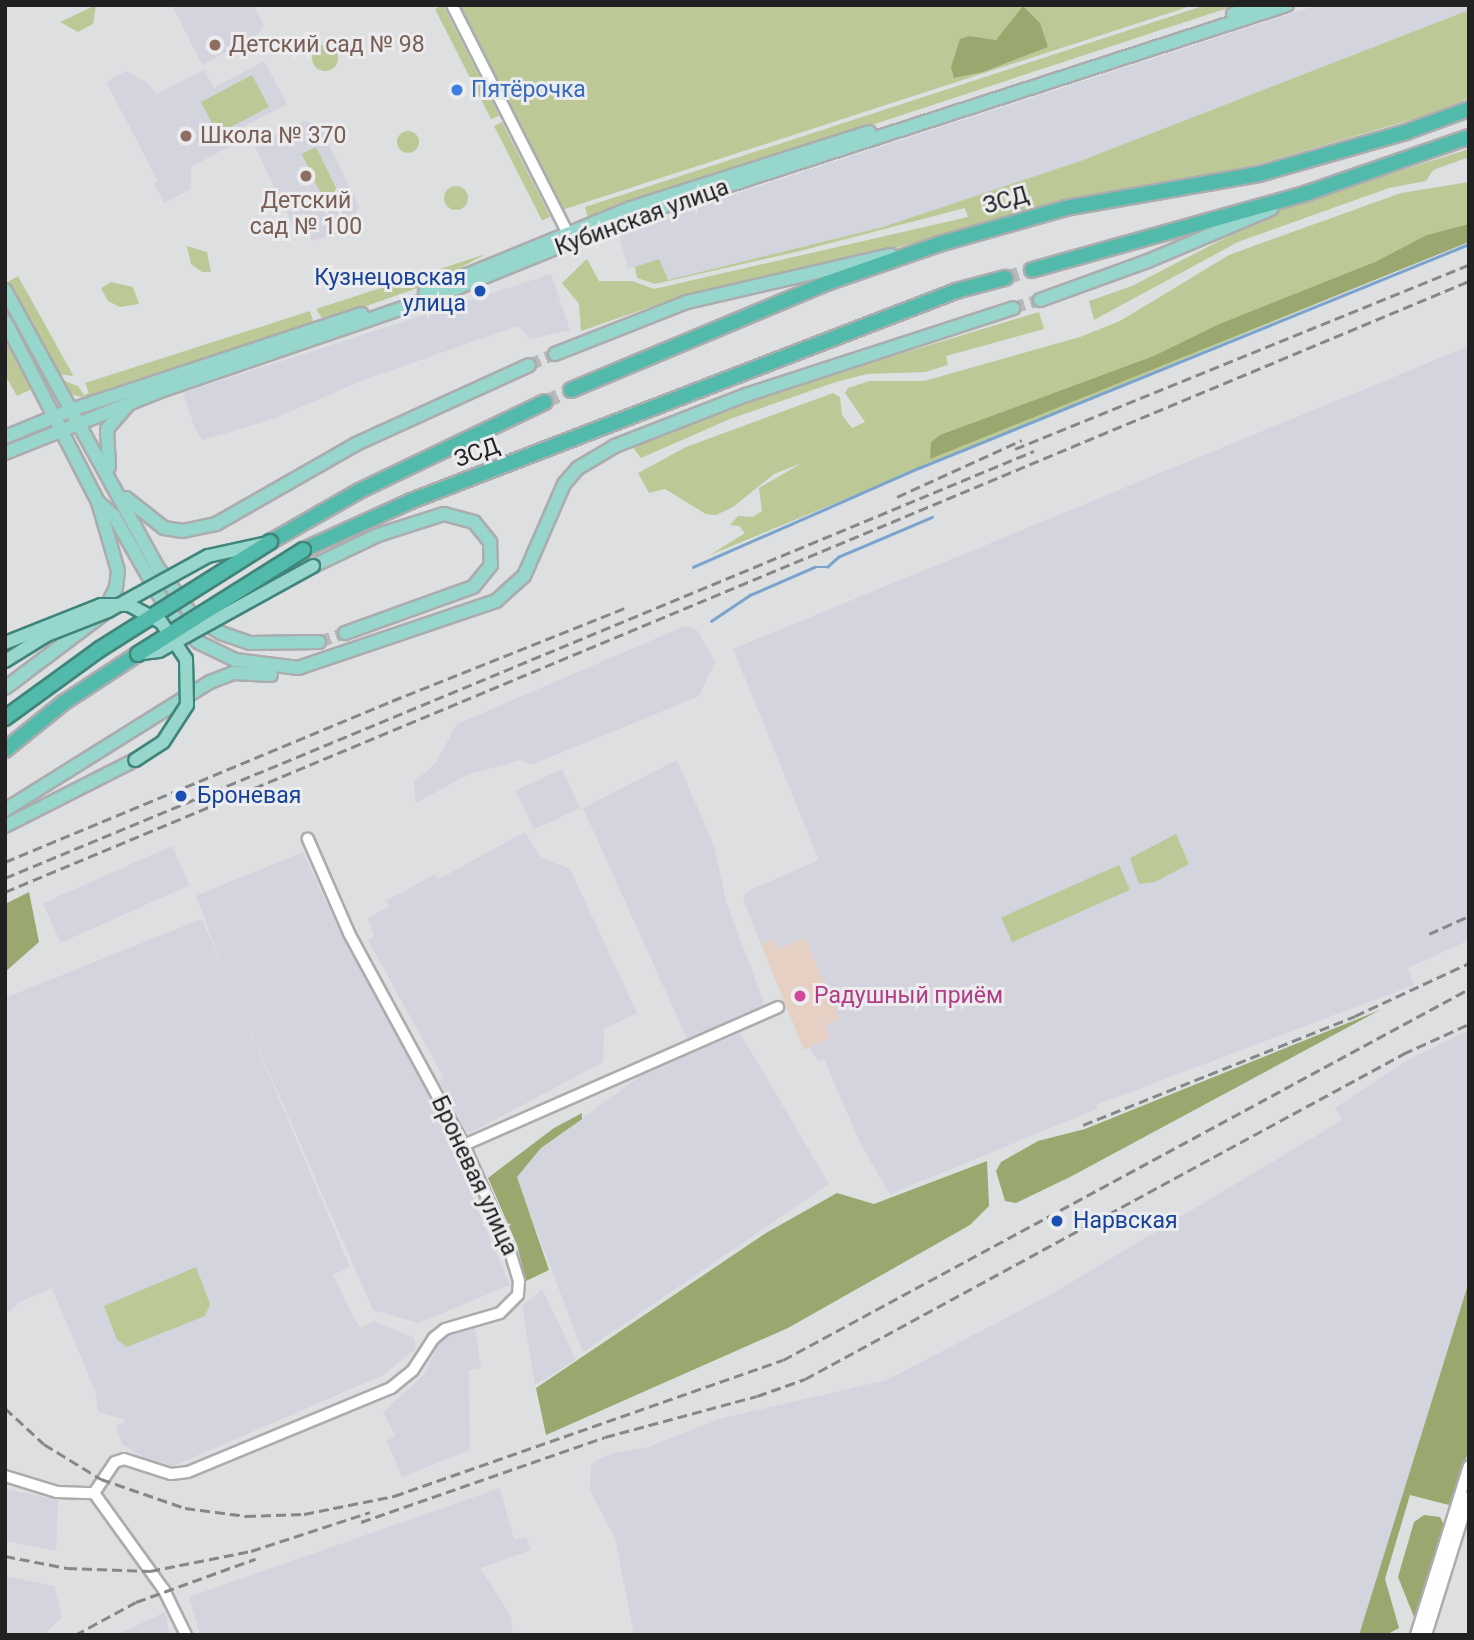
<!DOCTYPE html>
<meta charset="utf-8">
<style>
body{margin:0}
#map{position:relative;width:1474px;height:1640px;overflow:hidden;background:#dedfe1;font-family:Roboto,sans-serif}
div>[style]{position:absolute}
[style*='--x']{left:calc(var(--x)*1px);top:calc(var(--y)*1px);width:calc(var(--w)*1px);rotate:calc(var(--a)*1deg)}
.commercial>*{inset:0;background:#e6d0c4}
.built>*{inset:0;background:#d3d4dd;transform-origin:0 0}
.green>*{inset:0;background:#bcc997;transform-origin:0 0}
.round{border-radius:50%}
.forest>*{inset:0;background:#9aa870}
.stream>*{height:2.5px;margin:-1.25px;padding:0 1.25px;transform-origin:1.25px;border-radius:1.25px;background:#7aa4ce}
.major-tunnel>*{height:12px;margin-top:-6px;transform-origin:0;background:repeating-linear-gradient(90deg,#b8b9bb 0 12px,transparent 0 18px)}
.highway-tunnel>*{height:14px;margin-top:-7px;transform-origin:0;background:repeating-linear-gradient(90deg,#b8b9bb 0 14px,transparent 0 21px)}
.roads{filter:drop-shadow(2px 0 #abacae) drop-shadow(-2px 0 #abacae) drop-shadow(0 2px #abacae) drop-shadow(0 -2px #abacae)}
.minor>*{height:10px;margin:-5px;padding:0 5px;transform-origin:5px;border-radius:5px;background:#fff}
.major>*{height:12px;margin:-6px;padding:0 6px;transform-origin:6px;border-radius:6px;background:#97d6cc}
.highway>*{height:14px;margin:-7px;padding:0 7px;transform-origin:7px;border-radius:7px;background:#51baaa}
.rail>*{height:2.5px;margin-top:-1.25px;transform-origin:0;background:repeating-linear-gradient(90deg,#868788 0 10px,transparent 0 15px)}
.bridges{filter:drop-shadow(2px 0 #40847a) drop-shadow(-2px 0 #40847a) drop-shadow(0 2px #40847a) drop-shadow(0 -2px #40847a)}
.major-bridge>*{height:12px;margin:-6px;padding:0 6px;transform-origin:6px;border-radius:6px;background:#97d6cc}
.highway-bridge>*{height:14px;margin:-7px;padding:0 7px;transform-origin:7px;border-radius:7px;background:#51baaa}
.dots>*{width:19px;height:19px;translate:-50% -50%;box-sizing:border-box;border:4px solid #ececee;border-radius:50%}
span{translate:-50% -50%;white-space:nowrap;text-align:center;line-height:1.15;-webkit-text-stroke:6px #ececee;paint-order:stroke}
.education-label{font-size:23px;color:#785e54}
.left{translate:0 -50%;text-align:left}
.shop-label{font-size:23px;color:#366cbe}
.street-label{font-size:23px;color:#212122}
.transit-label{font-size:23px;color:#164399}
.right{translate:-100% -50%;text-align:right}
.hotel-label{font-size:23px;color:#b23c85}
.frame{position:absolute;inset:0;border:7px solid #212122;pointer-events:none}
</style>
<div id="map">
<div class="commercial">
<div style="clip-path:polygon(805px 937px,840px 1019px,830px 1038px,804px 1050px,761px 944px,772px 939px,777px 949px)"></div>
</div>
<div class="built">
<div style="clip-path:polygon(172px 5px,253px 5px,264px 26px,258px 34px,202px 65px)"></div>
<div style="clip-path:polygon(1318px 5px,1469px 5px,1469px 10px,1083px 160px,883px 227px,668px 280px,641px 266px,628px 268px,618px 232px)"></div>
<div style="clip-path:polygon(264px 61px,287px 104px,235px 131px,240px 141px,191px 167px,191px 189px,164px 203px,154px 183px,158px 181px,106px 82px,126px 71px,149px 84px,156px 94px,204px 70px,214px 88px)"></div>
<div style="clip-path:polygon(305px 121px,320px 126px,359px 206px,355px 216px,333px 235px,312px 241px,306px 229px,297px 234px,254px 145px)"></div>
<div style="clip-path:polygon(551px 274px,570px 330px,530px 339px,518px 326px,366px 379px,273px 419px,203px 440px,195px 429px,183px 393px)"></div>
<div style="clip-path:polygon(1469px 346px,1469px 940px,1408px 968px,1414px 985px,1096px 1105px,1097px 1109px,890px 1194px,861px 1145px,824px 1059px,819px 1061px,809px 1047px,830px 1038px,825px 1025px,840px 1019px,805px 938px,777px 949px,772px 939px,761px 944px,743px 899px,746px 892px,819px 860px,733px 649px)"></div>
<div style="clip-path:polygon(685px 626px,698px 631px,715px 662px,699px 696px,531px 765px,521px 760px,469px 774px,416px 803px,414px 782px,435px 764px,457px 724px)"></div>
<div style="clip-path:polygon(677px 760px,714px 846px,727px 904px,763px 1000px,764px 1006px,688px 1041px,583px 808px)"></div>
<div style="left:562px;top:769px;width:43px;height:51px;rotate:65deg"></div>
<div style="clip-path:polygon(525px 832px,541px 858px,570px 869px,637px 1013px,604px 1029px,603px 1062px,468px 1134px,439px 1081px,444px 1078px,368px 940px,374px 936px,368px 918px,389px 906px,386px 901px,434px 875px,439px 879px)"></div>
<div style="left:172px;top:846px;width:43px;height:141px;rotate:66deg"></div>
<div style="clip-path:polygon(303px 852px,337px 926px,433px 1105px,510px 1285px,418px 1323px,373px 1310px,232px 988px,350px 1267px,333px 1275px,355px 1320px,361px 1328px,374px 1321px,414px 1338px,416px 1349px,383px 1375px,173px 1466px,144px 1458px,122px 1444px,116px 1426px,127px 1420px,98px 1412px,95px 1391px,52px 1288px,20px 1302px,5px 1315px,5px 998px,202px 919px,225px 973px,196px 896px)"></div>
<div style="clip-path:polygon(1469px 1030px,1469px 1279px,1359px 1635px,634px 1635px,615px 1538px,590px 1491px,591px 1465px,597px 1460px,613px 1453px,645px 1448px,723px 1418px,887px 1380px,1050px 1295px,1311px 1139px,1342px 1120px,1335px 1108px,1407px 1060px)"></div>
<div style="clip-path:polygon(740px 1033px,829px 1184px,583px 1352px,516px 1177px,541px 1148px,642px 1075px)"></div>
<div style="clip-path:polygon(542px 1289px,576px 1359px,535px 1385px,522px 1306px)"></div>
<div style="clip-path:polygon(475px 1326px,481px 1368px,469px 1370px,470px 1450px,402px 1477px,387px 1441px,395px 1436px,383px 1412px,424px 1375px,440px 1341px,453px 1332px)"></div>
<div style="clip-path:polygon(500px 1488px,514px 1540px,526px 1537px,531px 1550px,480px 1568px,511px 1616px,513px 1635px,200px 1635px,189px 1597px)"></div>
<div style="clip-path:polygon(5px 1489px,58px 1500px,56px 1551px,5px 1541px)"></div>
<div style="clip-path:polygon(5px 1576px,54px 1586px,62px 1617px,44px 1635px,5px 1635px)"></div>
<div style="clip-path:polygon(165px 1612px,170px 1635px,117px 1635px)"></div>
</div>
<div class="green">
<div style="clip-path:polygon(96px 5px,93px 24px,78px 32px,60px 22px)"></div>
<div style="left:443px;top:5px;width:124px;height:9px;rotate:63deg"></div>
<div style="clip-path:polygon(457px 5px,1194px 5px,562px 210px)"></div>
<div style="clip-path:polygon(1206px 5px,1237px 5px,588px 218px,585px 207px)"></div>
<div style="clip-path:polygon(1469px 10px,1469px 98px,1428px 115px,1255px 165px,1065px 202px,866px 256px,688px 294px,581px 331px,579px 304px,562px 283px,587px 259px,599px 281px,632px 281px,654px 289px,968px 217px,965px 208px,800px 251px,655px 284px,637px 278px,635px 267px,659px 259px,668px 280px,883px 227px,1083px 160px)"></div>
<div class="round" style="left:312px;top:45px;width:26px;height:26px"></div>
<div style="left:252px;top:75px;width:36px;height:58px;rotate:62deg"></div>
<div style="left:502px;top:122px;width:106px;height:9px;rotate:63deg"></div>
<div class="round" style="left:397px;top:131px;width:22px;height:22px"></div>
<div style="left:316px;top:147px;width:59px;height:16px;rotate:64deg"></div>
<div style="clip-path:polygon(1469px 149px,1469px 157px,1433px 170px,1426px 181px,1389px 188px,1238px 242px,1094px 320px,1089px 301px,1132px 286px,1283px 208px)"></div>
<div style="clip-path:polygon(1469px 182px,1469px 241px,710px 555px,745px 533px,739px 526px,730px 525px,738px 516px,753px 517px,762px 511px,759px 488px,802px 463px,774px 474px,733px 507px,716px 515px,706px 514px,665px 489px,649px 493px,638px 473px,686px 447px,833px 393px,840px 397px,842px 415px,852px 428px,865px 422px,845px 393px,848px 388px,869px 381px,924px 381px,1080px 337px,1120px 321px,1229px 255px,1256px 245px,1401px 193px)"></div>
<div class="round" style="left:444px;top:186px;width:24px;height:24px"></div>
<div style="clip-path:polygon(187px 246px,207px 252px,211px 272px,202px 272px,191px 264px)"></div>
<div style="clip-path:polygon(486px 254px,434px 282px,427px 273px)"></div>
<div style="clip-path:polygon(421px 275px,423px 286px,324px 321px,316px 309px)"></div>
<div style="clip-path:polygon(18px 276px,73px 375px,72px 376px,59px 374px,14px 293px,8px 282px)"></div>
<div style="clip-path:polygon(111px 282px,133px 287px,139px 304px,120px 307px,108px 301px,101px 288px)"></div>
<div style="clip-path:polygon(310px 311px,314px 324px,92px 395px,81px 397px,71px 394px,61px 380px,78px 386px,84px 395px,89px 393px,85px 383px)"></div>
<div style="clip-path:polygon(1039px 312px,1044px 329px,946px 356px,948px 365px,925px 372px,867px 374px,836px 382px,730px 419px,641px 458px,632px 446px,771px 393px)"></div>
<div style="clip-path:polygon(5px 337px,32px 389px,17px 396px,5px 375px)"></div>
<div style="clip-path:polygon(1176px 834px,1189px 864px,1155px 882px,1139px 884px,1130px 858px)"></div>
<div style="left:1119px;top:865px;width:27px;height:129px;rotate:66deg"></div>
<div style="clip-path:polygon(196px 1267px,210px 1304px,205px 1316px,127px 1347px,117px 1340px,104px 1306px)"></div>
</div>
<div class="forest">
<div style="clip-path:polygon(1023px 6px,1040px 23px,1048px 47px,983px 72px,954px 78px,951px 67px,960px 39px,969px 36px,996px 40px)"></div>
<div style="clip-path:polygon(1469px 224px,1469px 242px,930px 459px,931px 442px,940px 435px,1154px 356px,1217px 325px,1375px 262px,1427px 235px)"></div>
<div style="clip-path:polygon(29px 892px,39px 942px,5px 972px,5px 904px)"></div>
<div style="clip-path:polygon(1380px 1010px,1070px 1177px,1016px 1203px,1005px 1201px,996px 1171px,1001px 1162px,1038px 1141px,1085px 1129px)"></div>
<div style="clip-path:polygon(582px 1113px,582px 1119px,541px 1148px,517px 1177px,549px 1270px,526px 1281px,517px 1245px,488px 1178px,554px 1128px)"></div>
<div style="clip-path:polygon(987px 1161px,989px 1206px,970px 1225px,788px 1328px,546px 1435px,536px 1388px,766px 1233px,837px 1193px,874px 1204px)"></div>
<div style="clip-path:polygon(1469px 1281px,1469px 1450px,1449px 1505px,1410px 1495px,1385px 1579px,1399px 1628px,1386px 1635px,1359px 1635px)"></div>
<div style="clip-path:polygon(1424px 1515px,1440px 1517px,1445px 1527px,1414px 1617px,1398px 1577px,1414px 1522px)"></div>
</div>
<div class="stream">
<div style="--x:693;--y:567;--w:247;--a:-23.7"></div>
<div style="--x:919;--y:468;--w:594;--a:-22.16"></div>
<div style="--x:711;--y:621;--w:47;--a:-33.7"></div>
<div style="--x:750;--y:595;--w:70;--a:-23.6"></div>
<div style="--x:814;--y:567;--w:13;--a:0"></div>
<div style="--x:827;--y:567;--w:15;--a:-42"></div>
<div style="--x:838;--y:557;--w:102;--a:-23.1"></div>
</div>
<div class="major-tunnel">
<div style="--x:1013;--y:308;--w:28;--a:-17"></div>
<div style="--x:529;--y:365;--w:28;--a:-23"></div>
<div style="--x:319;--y:642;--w:28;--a:-19"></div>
</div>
<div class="highway-tunnel">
<div style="--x:1005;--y:278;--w:28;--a:-17"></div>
<div style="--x:545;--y:402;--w:29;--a:-25"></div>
</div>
<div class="roads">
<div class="minor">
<div style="--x:452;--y:5;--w:261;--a:63.1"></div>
<div style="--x:464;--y:1145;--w:343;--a:-23.7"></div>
<div style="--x:5;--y:1476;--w:54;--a:17.1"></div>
<div style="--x:57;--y:1492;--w:37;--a:2"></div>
<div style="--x:94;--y:1493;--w:37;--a:-56"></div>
<div style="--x:115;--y:1462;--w:9;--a:-18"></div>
<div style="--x:124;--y:1459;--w:49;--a:17.7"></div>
<div style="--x:171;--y:1474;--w:17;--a:-7"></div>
<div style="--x:188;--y:1472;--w:220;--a:-22.5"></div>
<div style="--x:391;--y:1388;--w:28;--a:-39"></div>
<div style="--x:413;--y:1370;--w:38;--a:-57"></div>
<div style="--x:434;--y:1338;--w:14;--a:-39"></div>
<div style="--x:445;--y:1329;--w:57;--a:-16.2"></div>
<div style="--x:500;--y:1313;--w:25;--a:-45"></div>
<div style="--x:518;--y:1295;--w:14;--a:-86"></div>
<div style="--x:519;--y:1281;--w:34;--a:-107"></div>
<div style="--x:509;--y:1249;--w:113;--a:-113.4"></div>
<div style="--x:464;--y:1145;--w:241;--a:-118.5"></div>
<div style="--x:349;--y:933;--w:103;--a:-113.6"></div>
<div style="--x:94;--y:1493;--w:120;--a:54.2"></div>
<div style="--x:164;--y:1590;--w:50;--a:63.9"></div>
<div style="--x:1416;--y:1635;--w:177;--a:-72.6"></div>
<div style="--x:1426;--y:1635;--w:145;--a:-72.7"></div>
</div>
<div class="major">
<div style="--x:1233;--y:14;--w:28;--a:-19"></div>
<div style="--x:5;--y:290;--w:317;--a:61.2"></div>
<div style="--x:158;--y:568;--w:58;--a:54.1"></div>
<div style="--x:192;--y:615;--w:34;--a:32"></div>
<div style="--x:221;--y:633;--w:31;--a:19"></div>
<div style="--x:250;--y:643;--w:69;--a:-0.8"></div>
<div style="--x:425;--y:292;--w:222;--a:-22.2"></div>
<div style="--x:631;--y:208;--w:250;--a:-17.7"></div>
<div style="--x:1040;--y:300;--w:115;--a:-19.9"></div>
<div style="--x:1148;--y:261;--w:134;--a:-22.9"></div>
<div style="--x:5;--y:321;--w:203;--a:62.8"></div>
<div style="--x:98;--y:502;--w:72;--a:73.8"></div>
<div style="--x:118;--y:571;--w:17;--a:97"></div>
<div style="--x:116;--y:588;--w:30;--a:117"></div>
<div style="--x:102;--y:615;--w:121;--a:143"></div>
<div style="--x:555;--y:354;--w:142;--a:-21.5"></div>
<div style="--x:687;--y:302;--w:209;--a:-13"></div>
<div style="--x:5;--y:437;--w:71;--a:-22.2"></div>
<div style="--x:71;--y:410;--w:306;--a:-18.3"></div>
<div style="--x:5;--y:453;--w:173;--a:-21.7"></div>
<div style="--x:166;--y:389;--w:284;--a:-18.9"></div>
<div style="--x:435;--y:297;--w:215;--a:-22.1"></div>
<div style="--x:634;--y:216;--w:686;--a:-17.91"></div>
<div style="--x:109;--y:467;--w:38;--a:-93"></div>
<div style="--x:107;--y:429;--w:30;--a:-49"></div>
<div style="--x:126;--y:498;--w:48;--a:38.3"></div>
<div style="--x:164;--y:528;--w:19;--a:9"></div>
<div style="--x:183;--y:531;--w:34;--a:-12"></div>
<div style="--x:216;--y:524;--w:161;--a:-29.7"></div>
<div style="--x:356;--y:444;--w:190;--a:-24.5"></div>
<div style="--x:98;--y:502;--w:21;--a:41"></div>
<div style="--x:114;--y:516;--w:109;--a:60.4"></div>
<div style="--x:168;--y:611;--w:43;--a:45.9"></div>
<div style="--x:198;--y:642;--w:41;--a:25.9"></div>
<div style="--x:235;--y:660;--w:64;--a:7.2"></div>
<div style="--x:298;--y:668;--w:209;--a:-18.7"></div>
<div style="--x:496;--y:601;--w:38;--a:-42"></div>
<div style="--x:524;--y:576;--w:100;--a:-66.5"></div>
<div style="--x:564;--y:484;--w:21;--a:-49"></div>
<div style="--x:578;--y:468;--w:43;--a:-30.7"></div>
<div style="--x:615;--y:446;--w:141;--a:-21.3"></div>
<div style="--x:746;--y:395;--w:281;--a:-18"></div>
<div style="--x:313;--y:566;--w:72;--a:-25.5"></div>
<div style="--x:378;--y:535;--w:69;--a:-17.7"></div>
<div style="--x:444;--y:514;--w:31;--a:15"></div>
<div style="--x:474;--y:522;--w:26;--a:51"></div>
<div style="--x:490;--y:542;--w:23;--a:88"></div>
<div style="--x:491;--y:565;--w:28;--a:129"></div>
<div style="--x:473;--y:587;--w:136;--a:160.2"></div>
<div style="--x:5;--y:810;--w:242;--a:-32"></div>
<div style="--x:210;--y:682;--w:26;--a:-21"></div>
<div style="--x:234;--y:673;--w:37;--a:3"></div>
<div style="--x:5;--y:826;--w:146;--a:-26.9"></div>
</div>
<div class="highway">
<div style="--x:1032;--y:270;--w:286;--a:-15.6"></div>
<div style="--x:1307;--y:193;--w:171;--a:-19.1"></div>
<div style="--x:571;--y:390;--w:277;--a:-22.7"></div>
<div style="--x:827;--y:283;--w:119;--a:-19.2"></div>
<div style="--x:939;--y:244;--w:132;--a:-15.8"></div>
<div style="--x:1066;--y:208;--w:196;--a:-10"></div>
<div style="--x:1259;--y:174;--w:153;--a:-15.9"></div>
<div style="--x:1406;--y:132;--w:67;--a:-20.1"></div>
<div style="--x:270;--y:542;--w:103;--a:-29.8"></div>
<div style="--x:359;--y:491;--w:206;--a:-25.6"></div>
<div style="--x:303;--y:550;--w:119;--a:-24.4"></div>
<div style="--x:411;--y:501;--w:584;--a:-21.07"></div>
<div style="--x:956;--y:291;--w:51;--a:-14.9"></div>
<div style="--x:5;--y:750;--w:75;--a:-39"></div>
<div style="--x:63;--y:703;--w:90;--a:-33.2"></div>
</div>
</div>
<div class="rail">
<div style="--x:1015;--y:449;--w:490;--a:-22.1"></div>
<div style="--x:897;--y:497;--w:137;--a:-24.5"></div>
<div style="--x:392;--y:701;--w:255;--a:-21.8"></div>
<div style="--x:5;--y:862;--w:429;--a:-22.6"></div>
<div style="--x:5;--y:878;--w:1114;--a:-22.54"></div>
<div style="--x:5;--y:892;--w:1586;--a:-22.65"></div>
<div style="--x:1429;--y:934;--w:44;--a:-24.2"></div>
<div style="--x:1083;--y:1125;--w:293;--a:-21.8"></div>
<div style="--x:1355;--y:1016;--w:126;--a:-24.9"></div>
<div style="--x:5;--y:1408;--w:53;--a:42.7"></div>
<div style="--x:44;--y:1444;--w:67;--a:31.6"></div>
<div style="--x:101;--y:1479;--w:89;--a:19"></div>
<div style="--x:185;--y:1508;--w:62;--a:7.5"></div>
<div style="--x:246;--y:1516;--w:58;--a:-2"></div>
<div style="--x:304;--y:1514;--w:92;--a:-11.3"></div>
<div style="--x:394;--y:1496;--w:412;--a:-19.3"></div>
<div style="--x:783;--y:1360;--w:780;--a:-28.41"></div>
<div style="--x:361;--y:1522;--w:258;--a:-19.2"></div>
<div style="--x:605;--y:1437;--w:157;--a:-15.1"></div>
<div style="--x:757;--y:1396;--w:51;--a:-19.5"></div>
<div style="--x:805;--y:1379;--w:681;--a:-28.52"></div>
<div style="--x:1403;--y:1054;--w:72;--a:-24.4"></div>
<div style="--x:5;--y:1556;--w:63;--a:11"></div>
<div style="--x:67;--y:1568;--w:83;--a:2.1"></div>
<div style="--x:150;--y:1571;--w:103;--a:-11.2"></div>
<div style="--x:251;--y:1551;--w:125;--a:-18.1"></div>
<div style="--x:75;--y:1635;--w:69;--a:-28.4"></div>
<div style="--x:136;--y:1602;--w:127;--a:-19.9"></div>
</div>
<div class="bridges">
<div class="major-bridge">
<div style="--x:5;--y:643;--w:103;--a:-21.6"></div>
<div style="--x:101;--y:605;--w:28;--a:0"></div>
<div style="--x:129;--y:605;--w:36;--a:28"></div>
<div style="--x:161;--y:622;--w:45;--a:56"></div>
<div style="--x:186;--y:659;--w:46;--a:88.8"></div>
<div style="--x:187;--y:705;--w:44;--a:123"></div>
<div style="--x:163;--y:742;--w:33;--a:147"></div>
<div style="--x:142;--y:653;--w:17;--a:-7"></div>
<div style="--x:159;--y:651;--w:176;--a:-28.9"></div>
<div style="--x:5;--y:661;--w:49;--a:-31.8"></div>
<div style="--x:47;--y:635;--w:66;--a:-21.5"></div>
<div style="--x:108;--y:611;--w:114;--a:-28.8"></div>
<div style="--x:208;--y:556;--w:56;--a:-12.3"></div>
</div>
<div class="highway-bridge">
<div style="--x:138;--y:654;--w:195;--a:-32.2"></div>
<div style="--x:5;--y:718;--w:117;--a:-36"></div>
<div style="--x:100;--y:649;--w:201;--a:-32.2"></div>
</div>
</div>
<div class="dots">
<div style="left:215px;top:45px;background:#8d6e63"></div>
<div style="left:457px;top:90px;background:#3f7fe0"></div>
<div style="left:186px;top:136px;background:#8d6e63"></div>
<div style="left:306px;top:176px;background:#8d6e63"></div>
<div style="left:480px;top:291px;background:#1a4fb4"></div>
<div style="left:181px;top:796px;background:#1a4fb4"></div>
<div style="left:800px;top:996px;background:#d1479c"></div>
<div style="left:1057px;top:1221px;background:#1a4fb4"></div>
</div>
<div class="education-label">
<span class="left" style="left:229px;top:45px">Детский сад № 98</span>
<span class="left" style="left:200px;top:136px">Школа № 370</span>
<span style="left:306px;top:214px">Детский<br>сад № 100</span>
</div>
<div class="shop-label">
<span class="left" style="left:471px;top:90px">Пятёрочка</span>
</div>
<div class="street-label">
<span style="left:1006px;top:201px;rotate:-16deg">ЗСД</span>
<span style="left:642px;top:218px;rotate:-20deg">Кубинская улица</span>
<span style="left:477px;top:453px;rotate:-20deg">ЗСД</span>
<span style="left:474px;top:1176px;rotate:65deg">Броневая улица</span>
</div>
<div class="transit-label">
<span class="right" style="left:466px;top:291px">Кузнецовская<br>улица</span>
<span class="left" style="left:197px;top:796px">Броневая</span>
<span class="left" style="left:1073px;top:1221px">Нарвская</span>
</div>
<div class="hotel-label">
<span class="left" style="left:814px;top:996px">Радушный приём</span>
</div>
<div class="frame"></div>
</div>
